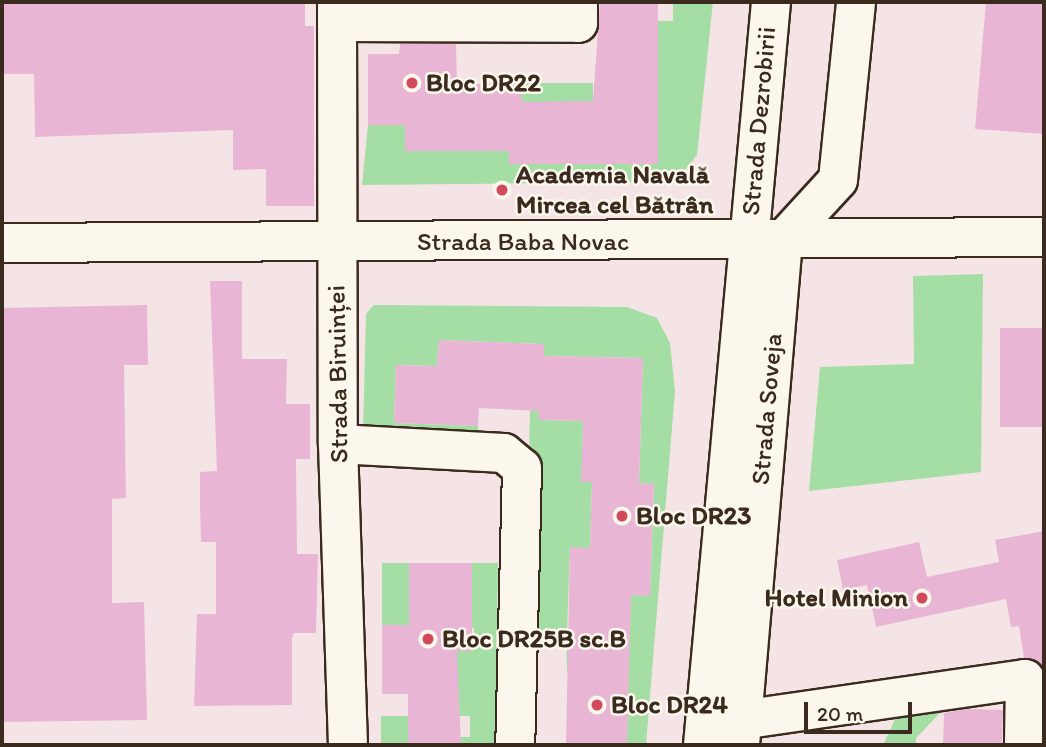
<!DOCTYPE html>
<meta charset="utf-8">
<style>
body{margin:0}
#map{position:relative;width:1046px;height:747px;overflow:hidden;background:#f5e4e5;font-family:Itim,sans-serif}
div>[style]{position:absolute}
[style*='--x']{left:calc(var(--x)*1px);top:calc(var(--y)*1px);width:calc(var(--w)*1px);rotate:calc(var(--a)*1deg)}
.green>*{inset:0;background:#a5dea4;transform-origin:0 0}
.building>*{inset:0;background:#e8b6d4;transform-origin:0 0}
.roads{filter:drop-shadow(2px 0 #3b2a1e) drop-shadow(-2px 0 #3b2a1e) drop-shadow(0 2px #3b2a1e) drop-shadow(0 -2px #3b2a1e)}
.minor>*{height:38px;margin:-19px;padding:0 19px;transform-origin:19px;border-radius:19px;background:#fbf7ec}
.major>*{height:38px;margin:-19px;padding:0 19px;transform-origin:19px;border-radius:19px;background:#fbf7ec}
.dots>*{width:19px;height:19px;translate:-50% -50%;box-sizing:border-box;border:4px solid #fbf7ec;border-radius:50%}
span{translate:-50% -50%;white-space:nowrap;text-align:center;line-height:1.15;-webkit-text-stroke:5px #fbf7ec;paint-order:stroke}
.poi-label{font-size:26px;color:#3b2a1e;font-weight:700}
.left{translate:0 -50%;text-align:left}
.right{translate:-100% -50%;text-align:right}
.street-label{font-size:26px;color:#3b2a1e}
.frame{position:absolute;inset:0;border:4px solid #3b2a1e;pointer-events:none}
.scale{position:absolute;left:804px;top:702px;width:108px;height:32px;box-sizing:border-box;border:4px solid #3b2a1e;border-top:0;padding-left:9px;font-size:21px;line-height:24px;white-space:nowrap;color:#3b2a1e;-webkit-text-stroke:5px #fbf7ec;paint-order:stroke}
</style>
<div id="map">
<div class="green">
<div style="clip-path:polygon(673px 2px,713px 2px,697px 155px,686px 169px,658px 182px,362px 185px,368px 125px,405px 125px,405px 151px,509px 151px,657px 164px,658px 21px,673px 21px)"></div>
<div style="left:521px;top:83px;width:72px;height:19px"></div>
<div style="clip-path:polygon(983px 274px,981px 472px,809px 491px,820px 367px,914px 364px,913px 276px)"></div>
<div style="clip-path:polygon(374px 305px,627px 307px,657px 318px,670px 343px,675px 391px,646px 745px,627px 745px,628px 673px,567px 672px,566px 634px,525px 632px,530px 410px,539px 411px,539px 420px,583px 421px,582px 482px,592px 482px,590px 548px,570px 548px,567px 634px,629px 636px,631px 595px,650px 595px,654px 484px,639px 483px,643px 358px,544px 356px,544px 344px,439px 340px,437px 366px,396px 365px,394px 423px,478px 426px,478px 442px,363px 433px,366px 314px)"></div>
<div style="left:382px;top:563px;width:27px;height:62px"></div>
<div style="clip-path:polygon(472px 563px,498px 563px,495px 745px,461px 745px,461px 737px,470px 737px,470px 716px,437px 716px,450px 650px,474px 650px,474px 628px,463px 627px)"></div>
<div style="clip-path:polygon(944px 709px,916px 738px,916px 745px,883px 745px,897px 715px)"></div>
<div style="left:381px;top:716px;width:27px;height:29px"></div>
</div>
<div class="building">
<div style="clip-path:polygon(2px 2px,305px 2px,305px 26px,314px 26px,314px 206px,266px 206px,266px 169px,233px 170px,233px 130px,35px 137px,34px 74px,2px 74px)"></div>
<div style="clip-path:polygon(600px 2px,658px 2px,658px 164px,509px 164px,509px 151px,405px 151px,405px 125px,368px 125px,368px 54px,399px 54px,400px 44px,456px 44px,457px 84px,521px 83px,522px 102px,593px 101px)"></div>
<div style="clip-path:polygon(986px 2px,1044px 2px,1044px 134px,975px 129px)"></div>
<div style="clip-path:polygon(210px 281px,242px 281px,242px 359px,287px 359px,286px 404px,310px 404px,310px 459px,296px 459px,297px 554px,318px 554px,316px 633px,294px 633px,292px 638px,292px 705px,194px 706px,197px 614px,216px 614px,216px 542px,201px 542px,200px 504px,200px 472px,217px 471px)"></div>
<div style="clip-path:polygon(147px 305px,148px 365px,124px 365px,126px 498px,112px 499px,112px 603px,144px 602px,147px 720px,2px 722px,2px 308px)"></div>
<div style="left:1000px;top:328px;width:44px;height:99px"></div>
<div style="clip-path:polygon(439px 340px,544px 344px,544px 356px,643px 358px,639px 483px,654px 484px,650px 596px,631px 595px,627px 745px,566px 745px,570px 547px,590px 548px,592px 482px,581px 482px,583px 421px,539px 420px,539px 411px,479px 408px,478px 426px,394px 423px,396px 365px,437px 366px)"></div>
<div style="clip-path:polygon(1044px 531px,1044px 670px,1024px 658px,1019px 626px,1011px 627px,1006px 599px,876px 627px,867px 585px,843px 590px,837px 560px,919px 542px,927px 577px,999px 562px,995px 540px)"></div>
<div style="clip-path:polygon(409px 563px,472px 563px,472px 651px,457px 651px,461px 745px,408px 745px,408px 694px,382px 694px,382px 625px,409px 625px)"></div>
<div style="clip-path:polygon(967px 709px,1003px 710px,1002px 745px,943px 745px,944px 713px)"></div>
</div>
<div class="roads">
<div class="minor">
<div style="--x:337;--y:2;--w:442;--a:89.9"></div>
<div style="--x:338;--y:444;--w:301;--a:88.1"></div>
<div style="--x:337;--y:22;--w:241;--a:0.2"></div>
<div style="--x:578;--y:23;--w:21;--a:-90"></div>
<div style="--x:338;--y:444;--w:166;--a:3.1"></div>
<div style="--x:504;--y:453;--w:23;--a:40"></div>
<div style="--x:522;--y:468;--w:277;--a:91.4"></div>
<div style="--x:741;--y:720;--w:287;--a:-8.2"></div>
<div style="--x:1025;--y:679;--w:66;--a:90.9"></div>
</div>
<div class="major">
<div style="--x:783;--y:240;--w:81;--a:-47.5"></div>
<div style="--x:838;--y:180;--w:179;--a:-84.2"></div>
<div style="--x:2;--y:243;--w:1042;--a:-0.33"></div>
<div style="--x:703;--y:745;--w:746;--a:-84.77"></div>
<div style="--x:740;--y:745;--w:507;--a:-85.13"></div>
</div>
</div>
<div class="dots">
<div style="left:412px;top:83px;background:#d1495b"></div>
<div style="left:502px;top:190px;background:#d1495b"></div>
<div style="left:622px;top:516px;background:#d1495b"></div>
<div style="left:922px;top:598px;background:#d1495b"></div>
<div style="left:428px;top:639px;background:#d1495b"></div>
<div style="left:597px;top:705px;background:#d1495b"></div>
</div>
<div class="poi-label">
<span class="left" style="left:426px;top:83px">Bloc DR22</span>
<span class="left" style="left:516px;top:190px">Academia Navală<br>Mircea cel Bătrân</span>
<span class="left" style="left:636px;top:516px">Bloc DR23</span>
<span class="right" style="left:908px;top:598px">Hotel Minion</span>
<span class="left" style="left:442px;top:639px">Bloc DR25B sc.B</span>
<span class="left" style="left:611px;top:705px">Bloc DR24</span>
</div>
<div class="street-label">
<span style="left:759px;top:121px;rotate:-85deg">Strada Dezrobirii</span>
<span style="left:523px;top:242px">Strada Baba Novac</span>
<span style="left:338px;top:374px;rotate:-91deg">Strada Biruinței</span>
<span style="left:767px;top:409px;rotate:-85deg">Strada Soveja</span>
</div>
<div class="frame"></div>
<div class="scale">20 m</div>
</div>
